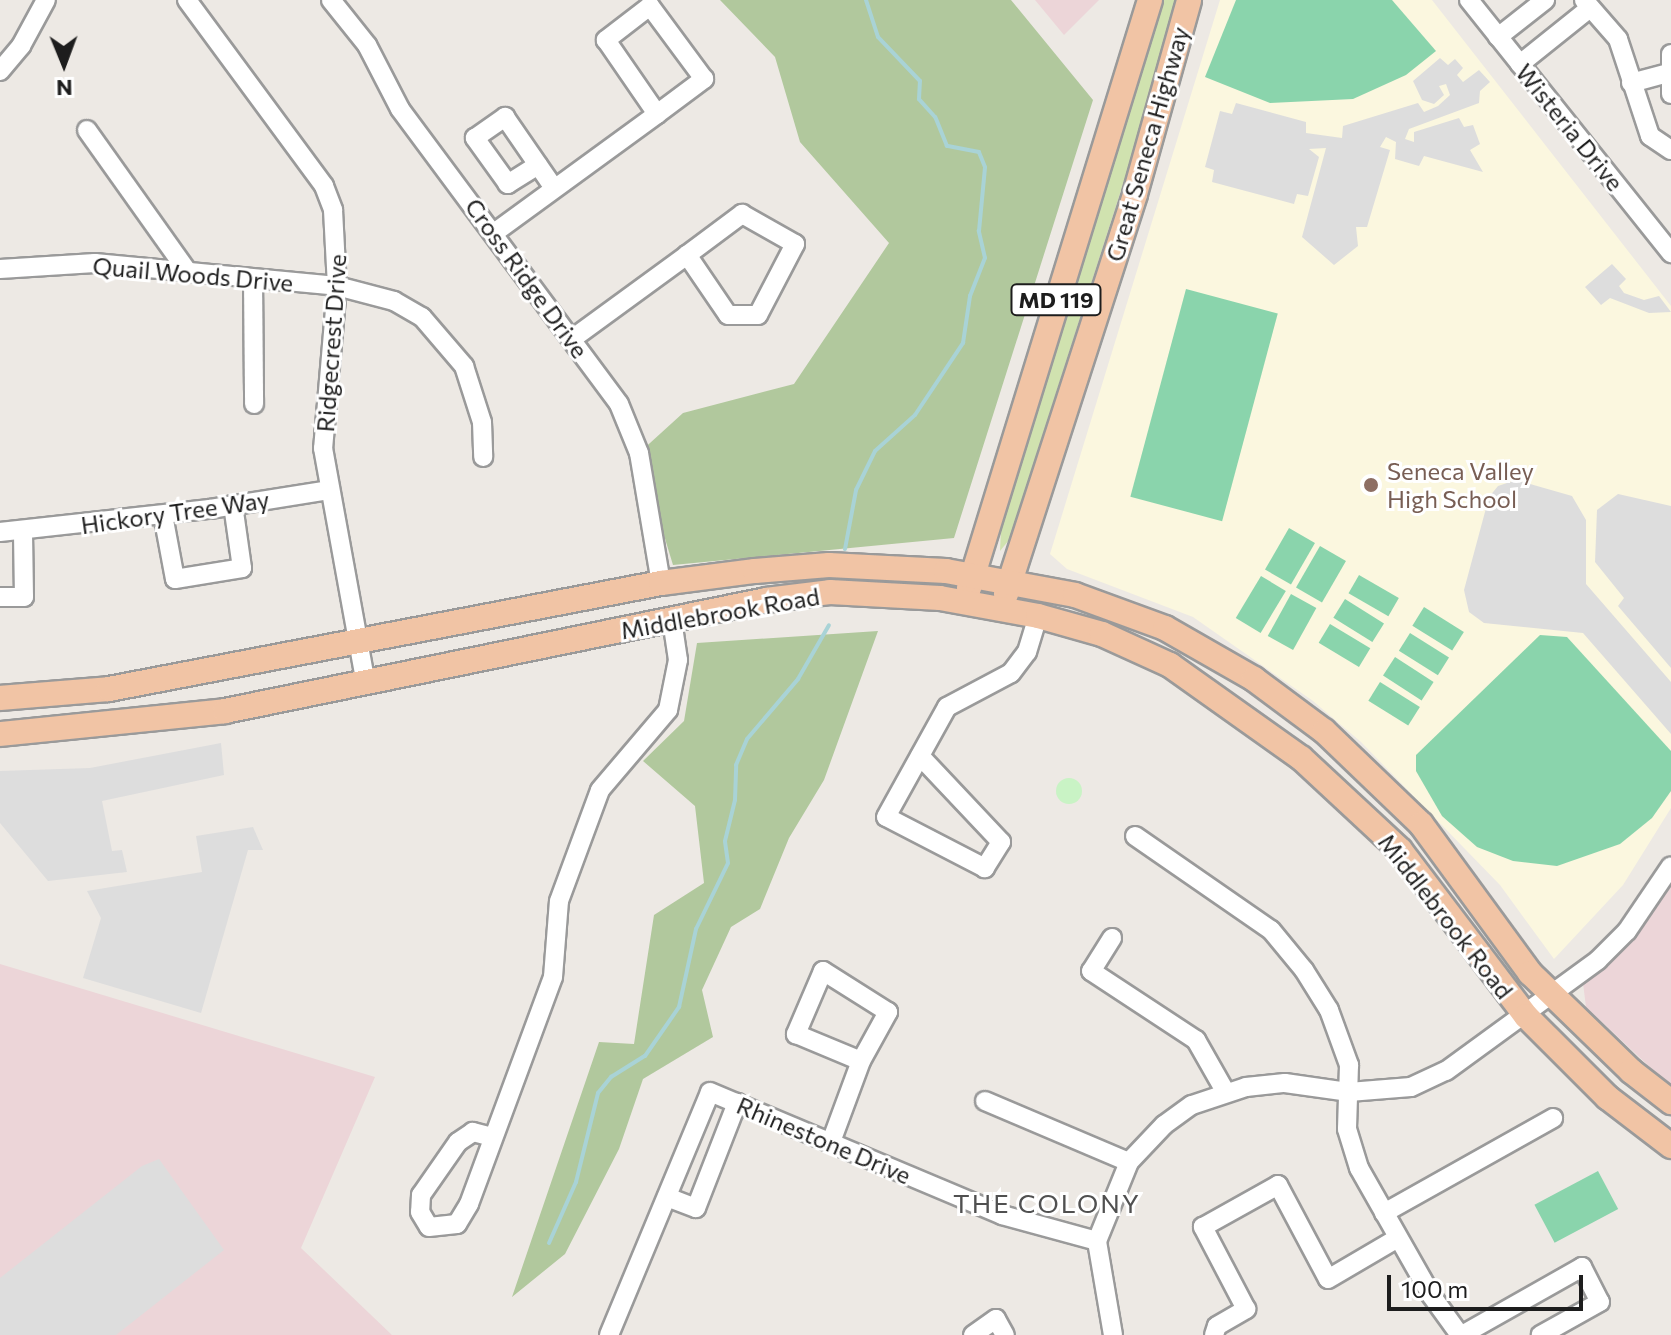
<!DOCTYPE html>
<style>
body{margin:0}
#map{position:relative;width:1671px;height:1335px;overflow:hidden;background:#ede9e4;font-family:Commissioner,sans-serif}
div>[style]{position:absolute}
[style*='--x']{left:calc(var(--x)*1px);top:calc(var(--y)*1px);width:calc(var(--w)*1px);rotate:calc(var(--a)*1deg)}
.commercial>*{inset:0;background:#ecd5d8}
.education>*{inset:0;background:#fbf7df}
.grass>*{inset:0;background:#d0e2af}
.forest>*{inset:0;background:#b1c89d}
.park>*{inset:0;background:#c9f3c5}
.round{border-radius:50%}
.pitch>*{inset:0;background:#8ad4ac;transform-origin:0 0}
.parking>*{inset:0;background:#ddd}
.stream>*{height:4px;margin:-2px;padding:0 2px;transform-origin:2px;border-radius:2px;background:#a9d3d6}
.roads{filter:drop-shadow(2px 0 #9a9a9a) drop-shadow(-2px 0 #9a9a9a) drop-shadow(0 2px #9a9a9a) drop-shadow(0 -2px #9a9a9a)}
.minor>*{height:18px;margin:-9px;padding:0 9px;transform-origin:9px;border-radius:9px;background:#fff}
.major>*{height:24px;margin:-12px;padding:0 12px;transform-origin:12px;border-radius:12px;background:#f1c4a5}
.dots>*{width:22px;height:22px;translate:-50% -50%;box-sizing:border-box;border:4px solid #fff;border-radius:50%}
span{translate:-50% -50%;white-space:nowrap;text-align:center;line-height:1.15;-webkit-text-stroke:6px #fff;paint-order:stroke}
.shield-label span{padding:2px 6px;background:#fff;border:2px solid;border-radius:6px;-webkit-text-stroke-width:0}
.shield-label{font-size:22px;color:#1d1d1d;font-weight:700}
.street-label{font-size:24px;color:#1d1d1d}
.education-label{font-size:24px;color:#785e54}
.left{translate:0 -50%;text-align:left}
.neighbourhood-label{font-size:26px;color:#505050;letter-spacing:2px}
.north{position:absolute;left:24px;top:24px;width:80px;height:80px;-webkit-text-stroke:6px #fff;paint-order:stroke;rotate:179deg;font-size:22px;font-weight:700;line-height:32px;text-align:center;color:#1d1d1d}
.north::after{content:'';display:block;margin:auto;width:28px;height:36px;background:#1d1d1d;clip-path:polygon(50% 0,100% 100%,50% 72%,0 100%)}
.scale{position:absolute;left:1387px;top:1275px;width:196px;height:36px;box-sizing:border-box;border:4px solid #1d1d1d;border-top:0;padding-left:10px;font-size:24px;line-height:28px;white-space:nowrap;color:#1d1d1d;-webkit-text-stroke:6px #fff;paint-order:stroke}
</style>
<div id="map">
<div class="commercial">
<div style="clip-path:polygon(1035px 0,1099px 0,1064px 35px)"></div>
<div style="clip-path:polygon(1671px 866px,1671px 1087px,1586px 1007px,1582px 975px)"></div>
<div style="clip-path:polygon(0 964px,375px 1077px,301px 1248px,392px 1335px,0 1335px)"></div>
</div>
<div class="education">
<div style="clip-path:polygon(1220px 0,1432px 0,1671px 306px,1671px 808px,1623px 885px,1554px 959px,1500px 885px,1361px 742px,1313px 701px,1193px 617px,1067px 569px,1050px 554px)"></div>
</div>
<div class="grass">
<div style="clip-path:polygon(1163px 0,1182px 0,1009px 540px,1000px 551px,1001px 529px)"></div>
</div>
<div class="forest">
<div style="clip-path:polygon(720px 0,1011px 0,1093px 100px,954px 538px,673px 565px,639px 453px,683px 413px,794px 384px,889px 243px,800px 142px,775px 57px)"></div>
<div style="clip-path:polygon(878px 631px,824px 780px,789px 838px,760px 909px,731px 927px,702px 990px,713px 1037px,643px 1079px,619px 1149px,565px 1254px,512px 1297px,599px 1042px,634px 1044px,654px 915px,704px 883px,695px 806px,643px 761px,684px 721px,697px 643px)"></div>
</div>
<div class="park">
<div class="round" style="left:1056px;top:778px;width:26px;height:26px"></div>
</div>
<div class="pitch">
<div style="clip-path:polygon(1236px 0,1392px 0,1436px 51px,1406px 75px,1353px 99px,1270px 103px,1205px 77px)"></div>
<div style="left:1186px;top:289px;width:95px;height:215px;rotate:15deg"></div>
<div style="left:1289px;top:528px;width:30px;height:48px;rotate:30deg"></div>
<div style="left:1320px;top:546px;width:30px;height:48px;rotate:30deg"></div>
<div style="left:1359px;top:575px;width:46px;height:21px;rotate:30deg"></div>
<div style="left:1261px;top:576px;width:29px;height:49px;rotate:31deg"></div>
<div style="left:1291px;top:594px;width:29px;height:48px;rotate:29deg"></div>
<div style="left:1345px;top:599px;width:46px;height:22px;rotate:32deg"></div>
<div style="left:1424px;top:607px;width:47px;height:22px;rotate:32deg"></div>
<div style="left:1330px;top:624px;width:47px;height:22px;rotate:31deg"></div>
<div style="left:1410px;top:633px;width:46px;height:21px;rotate:32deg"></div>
<div style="clip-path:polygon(1540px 635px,1567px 637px,1671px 751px,1671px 791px,1652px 818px,1620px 844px,1557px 866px,1513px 861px,1477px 847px,1442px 816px,1416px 771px,1416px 755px)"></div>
<div style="left:1395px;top:657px;width:46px;height:22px;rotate:33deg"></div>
<div style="left:1380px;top:682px;width:47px;height:22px;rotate:32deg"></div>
<div style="left:1598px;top:1171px;width:43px;height:72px;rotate:62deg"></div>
</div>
<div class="parking">
<div style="clip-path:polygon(1440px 58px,1448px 65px,1455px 59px,1463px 68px,1457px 75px,1463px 82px,1479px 70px,1490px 82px,1480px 91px,1479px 103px,1409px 129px,1405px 139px,1414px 142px,1414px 132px,1459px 118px,1464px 127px,1473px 125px,1480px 144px,1470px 150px,1483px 172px,1424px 156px,1419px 166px,1395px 159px,1396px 142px,1386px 137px,1380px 147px,1390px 150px,1367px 227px,1356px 227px,1358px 246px,1334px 265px,1302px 237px,1326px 148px,1309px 149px,1319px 157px,1308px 196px,1297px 194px,1294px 204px,1212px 182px,1214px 170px,1205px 167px,1220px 111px,1232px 114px,1236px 103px,1306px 122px,1306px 133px,1342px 138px,1343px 126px,1418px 103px,1424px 112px,1438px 106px,1450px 95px,1446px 84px,1439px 86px,1444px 95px,1434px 104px,1422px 100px,1413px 81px)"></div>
<div style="clip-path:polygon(1612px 264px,1626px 279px,1619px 286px,1624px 293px,1644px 300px,1659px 296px,1671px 312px,1649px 313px,1610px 298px,1601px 305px,1585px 287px)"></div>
<div style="clip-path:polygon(1516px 480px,1572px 496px,1586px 520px,1586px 584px,1671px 682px,1671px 734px,1583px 633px,1484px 623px,1469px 612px,1464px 590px,1489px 497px,1498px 486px)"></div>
<div style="clip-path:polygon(1618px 494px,1671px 506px,1671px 668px,1618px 606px,1624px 598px,1595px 562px,1597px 510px)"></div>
<div style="clip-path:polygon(221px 743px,224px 775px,102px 801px,112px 851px,122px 850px,127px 872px,48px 881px,0 823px,0 771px,90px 768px)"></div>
<div style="clip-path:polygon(253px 827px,263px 850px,248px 850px,201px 1013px,83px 978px,101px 918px,87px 891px,202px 872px,196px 836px)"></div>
<div style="clip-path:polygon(159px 1159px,224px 1250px,116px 1335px,0 1335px,0 1278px,142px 1166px)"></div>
</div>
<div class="stream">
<div style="--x:845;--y:549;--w:60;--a:-79.4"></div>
<div style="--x:856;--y:490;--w:43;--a:-64"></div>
<div style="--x:875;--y:451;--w:54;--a:-42"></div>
<div style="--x:915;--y:415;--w:87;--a:-56.3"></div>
<div style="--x:963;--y:343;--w:48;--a:-81.5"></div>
<div style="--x:970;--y:296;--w:41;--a:-68.5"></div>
<div style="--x:985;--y:258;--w:28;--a:-103"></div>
<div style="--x:979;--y:231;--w:64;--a:-84.6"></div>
<div style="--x:985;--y:167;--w:16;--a:-112"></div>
<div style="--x:979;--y:152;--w:33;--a:-169"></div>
<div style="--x:947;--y:146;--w:31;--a:-112"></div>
<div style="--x:935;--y:117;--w:24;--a:-132"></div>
<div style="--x:919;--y:99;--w:18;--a:-87"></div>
<div style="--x:920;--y:81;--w:61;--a:-133.7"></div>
<div style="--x:878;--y:37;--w:39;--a:-108"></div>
<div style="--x:549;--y:1243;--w:67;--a:-66.1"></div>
<div style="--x:576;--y:1182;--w:92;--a:-76.1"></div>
<div style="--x:598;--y:1093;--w:21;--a:-51"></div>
<div style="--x:611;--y:1077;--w:40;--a:-32"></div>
<div style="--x:645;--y:1056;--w:60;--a:-55.2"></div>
<div style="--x:679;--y:1007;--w:80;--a:-77.7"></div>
<div style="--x:696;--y:929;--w:73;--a:-64.1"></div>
<div style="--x:728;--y:863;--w:22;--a:-98"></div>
<div style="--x:725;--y:841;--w:42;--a:-76.3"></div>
<div style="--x:735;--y:800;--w:35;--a:-88"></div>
<div style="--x:736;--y:765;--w:28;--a:-67"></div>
<div style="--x:747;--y:739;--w:79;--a:-49.6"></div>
<div style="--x:798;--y:679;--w:62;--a:-60.1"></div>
</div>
<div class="roads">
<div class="minor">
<div style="--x:187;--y:0;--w:231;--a:53.6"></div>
<div style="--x:324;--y:186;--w:26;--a:69"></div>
<div style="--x:333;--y:210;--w:76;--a:87"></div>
<div style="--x:337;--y:286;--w:163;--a:94.9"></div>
<div style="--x:323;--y:448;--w:236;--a:79.7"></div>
<div style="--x:331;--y:0;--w:58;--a:51.3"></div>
<div style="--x:367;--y:45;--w:72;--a:62.7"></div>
<div style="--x:400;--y:109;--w:367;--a:53.4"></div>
<div style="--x:619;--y:404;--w:53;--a:67.8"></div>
<div style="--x:639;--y:453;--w:132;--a:80.4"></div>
<div style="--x:1469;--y:0;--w:324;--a:51.4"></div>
<div style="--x:1584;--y:0;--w:52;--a:48.9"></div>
<div style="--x:1618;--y:39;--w:102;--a:71.7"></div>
<div style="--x:1650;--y:136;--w:25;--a:34"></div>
<div style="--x:1498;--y:37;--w:60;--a:-38.2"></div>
<div style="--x:1671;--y:54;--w:40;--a:90"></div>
<div style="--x:1520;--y:64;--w:90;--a:-38.7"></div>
<div style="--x:0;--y:71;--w:33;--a:-50"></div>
<div style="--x:21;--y:46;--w:52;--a:-61.5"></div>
<div style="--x:1631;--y:83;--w:38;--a:-15"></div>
<div style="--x:87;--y:130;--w:174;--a:54.6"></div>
<div style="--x:538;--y:165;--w:36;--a:148"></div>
<div style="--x:508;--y:184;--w:57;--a:-125.7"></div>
<div style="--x:475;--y:138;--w:37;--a:-35"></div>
<div style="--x:505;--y:117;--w:86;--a:55.4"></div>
<div style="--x:494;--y:233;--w:202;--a:-36.1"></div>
<div style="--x:657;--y:114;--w:59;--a:-36.7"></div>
<div style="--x:704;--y:79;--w:91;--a:-126.5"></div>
<div style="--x:650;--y:6;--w:56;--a:142.3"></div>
<div style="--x:606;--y:40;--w:90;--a:55.4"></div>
<div style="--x:0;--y:269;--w:95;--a:-3.6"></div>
<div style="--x:95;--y:263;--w:243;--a:5.4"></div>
<div style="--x:337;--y:286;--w:59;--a:14.7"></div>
<div style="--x:394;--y:301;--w:32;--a:30"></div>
<div style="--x:422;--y:317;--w:65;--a:49.4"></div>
<div style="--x:464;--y:366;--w:59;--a:72.2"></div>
<div style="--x:482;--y:422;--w:35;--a:88"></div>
<div style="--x:253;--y:279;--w:125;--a:89.5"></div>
<div style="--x:572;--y:339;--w:142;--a:-36.1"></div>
<div style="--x:687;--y:255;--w:69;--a:-36.7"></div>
<div style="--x:742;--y:214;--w:61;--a:29.5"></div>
<div style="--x:795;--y:244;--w:80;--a:117.5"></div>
<div style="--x:758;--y:315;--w:30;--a:180"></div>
<div style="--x:728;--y:315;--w:73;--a:-124.3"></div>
<div style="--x:163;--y:515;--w:65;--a:79.4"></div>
<div style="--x:175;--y:579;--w:68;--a:-9.3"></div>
<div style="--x:242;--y:568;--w:64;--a:-98.1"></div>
<div style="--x:0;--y:532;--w:211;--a:-6.3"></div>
<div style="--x:210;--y:509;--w:120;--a:-9.1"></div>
<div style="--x:0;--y:597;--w:24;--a:0"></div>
<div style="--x:24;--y:597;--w:66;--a:-90.9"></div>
<div style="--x:920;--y:756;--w:118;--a:46.7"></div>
<div style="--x:1001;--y:842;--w:31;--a:122"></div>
<div style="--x:985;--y:868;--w:111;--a:-152.7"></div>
<div style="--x:886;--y:817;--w:126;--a:-61"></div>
<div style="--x:947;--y:707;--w:72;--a:-28"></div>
<div style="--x:1011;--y:673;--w:26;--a:-53"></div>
<div style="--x:1027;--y:652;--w:38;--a:-73"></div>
<div style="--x:1135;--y:836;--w:165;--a:34.7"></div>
<div style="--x:1271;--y:930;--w:52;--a:50.5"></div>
<div style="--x:1304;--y:970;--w:47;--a:58"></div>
<div style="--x:1329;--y:1010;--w:59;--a:70"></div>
<div style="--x:1349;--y:1065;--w:64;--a:91.8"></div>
<div style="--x:1347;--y:1129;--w:41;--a:72.9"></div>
<div style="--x:1359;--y:1168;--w:146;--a:60.4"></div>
<div style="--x:1431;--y:1295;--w:49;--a:54.1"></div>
<div style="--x:1112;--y:938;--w:39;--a:122"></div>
<div style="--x:1091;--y:971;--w:126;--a:33.3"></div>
<div style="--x:1196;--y:1040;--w:59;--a:60.4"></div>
<div style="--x:985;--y:1101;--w:156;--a:23"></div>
<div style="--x:492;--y:1137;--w:20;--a:-165"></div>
<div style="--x:473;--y:1132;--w:18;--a:146"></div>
<div style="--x:458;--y:1142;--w:65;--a:124.9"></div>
<div style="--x:421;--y:1195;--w:17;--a:93"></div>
<div style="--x:420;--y:1212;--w:17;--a:59"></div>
<div style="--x:429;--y:1227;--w:28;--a:-6"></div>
<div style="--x:457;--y:1224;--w:23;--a:-59"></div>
<div style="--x:469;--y:1204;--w:242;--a:-69.7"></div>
<div style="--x:553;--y:977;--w:76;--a:-85.5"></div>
<div style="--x:559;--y:901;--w:118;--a:-69.7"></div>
<div style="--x:600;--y:790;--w:105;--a:-49.6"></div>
<div style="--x:668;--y:710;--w:51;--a:-78.7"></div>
<div style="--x:678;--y:660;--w:40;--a:-98.5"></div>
<div style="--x:831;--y:1142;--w:86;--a:-69.7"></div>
<div style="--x:861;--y:1061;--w:56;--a:-61.1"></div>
<div style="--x:888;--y:1012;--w:77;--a:-147.8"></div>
<div style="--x:823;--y:971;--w:69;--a:113.2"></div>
<div style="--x:796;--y:1034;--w:70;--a:22.6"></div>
<div style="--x:667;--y:1197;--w:31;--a:21"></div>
<div style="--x:696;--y:1208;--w:113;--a:-68.7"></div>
<div style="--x:1384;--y:1213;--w:194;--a:-29.3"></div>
<div style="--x:609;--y:1335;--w:263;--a:-67.4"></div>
<div style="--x:710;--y:1092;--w:317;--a:22.8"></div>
<div style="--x:1002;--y:1215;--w:98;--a:15.3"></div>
<div style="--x:973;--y:1335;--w:28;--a:-35"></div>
<div style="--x:996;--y:1319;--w:18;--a:61"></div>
<div style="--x:1113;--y:1335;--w:95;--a:-99.7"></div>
<div style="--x:1097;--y:1241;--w:85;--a:-67.9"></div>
<div style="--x:1129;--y:1162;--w:51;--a:-46.6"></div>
<div style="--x:1164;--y:1125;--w:34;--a:-36"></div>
<div style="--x:1192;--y:1105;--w:57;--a:-18.4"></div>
<div style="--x:1246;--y:1087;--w:39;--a:-6"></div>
<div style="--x:1285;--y:1083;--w:65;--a:8"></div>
<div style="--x:1349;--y:1092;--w:62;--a:-4.6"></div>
<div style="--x:1411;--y:1087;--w:38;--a:-25"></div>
<div style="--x:1446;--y:1071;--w:188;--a:-36.1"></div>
<div style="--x:1598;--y:960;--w:41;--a:-45"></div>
<div style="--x:1627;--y:931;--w:78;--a:-55.9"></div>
<div style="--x:1214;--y:1335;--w:9;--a:-72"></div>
<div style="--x:1217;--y:1326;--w:34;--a:-30"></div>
<div style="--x:1246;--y:1309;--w:93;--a:-117.7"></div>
<div style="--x:1203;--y:1227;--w:86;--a:-29.2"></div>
<div style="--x:1278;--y:1185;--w:106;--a:62"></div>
<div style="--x:1328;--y:1279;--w:81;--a:-30.4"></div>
<div style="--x:1462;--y:1335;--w:138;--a:-29.5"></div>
<div style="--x:1582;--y:1267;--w:39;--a:63"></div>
<div style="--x:1600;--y:1302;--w:68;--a:150.8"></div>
</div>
<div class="major">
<div style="--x:969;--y:588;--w:615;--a:-72.89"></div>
<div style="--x:1006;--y:594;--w:420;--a:-72.1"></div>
<div style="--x:1135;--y:194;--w:201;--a:-74.4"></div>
<div style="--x:0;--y:698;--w:109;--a:-4.7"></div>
<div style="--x:109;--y:689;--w:562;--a:-10.87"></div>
<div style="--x:661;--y:583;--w:95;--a:-7.3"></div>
<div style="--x:755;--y:571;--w:74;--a:-4.6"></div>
<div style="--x:829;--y:565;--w:117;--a:2.9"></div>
<div style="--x:946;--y:571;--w:131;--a:10.5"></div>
<div style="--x:1075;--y:595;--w:96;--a:20.1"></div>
<div style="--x:1165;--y:628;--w:103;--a:29.8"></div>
<div style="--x:1254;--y:679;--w:87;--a:36.6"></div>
<div style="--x:1324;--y:731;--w:134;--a:43.8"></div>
<div style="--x:1421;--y:824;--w:185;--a:53.8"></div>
<div style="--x:1530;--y:973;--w:141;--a:44.1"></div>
<div style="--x:1631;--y:1071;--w:51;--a:37.8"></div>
<div style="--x:0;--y:734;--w:226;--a:-5.8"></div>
<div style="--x:225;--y:711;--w:552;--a:-11.59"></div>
<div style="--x:766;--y:600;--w:64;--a:-7.1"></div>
<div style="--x:830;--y:592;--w:110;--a:3.1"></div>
<div style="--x:940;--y:598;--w:100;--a:10.4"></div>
<div style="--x:1038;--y:616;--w:66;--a:15.7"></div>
<div style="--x:1102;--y:634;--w:75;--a:24.5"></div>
<div style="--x:1170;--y:665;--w:161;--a:35.4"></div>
<div style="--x:1301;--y:758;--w:135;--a:42.9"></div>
<div style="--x:1400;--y:850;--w:208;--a:52.8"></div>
<div style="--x:1526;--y:1016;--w:115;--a:45"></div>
<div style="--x:1607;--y:1097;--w:81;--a:37.4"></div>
</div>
</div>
<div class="dots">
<div style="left:1371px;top:485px;background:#8d6e63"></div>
</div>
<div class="shield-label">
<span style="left:1056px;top:300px">MD 119</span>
</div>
<div class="street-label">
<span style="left:1570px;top:127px;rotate:51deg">Wisteria Drive</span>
<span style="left:1147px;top:144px;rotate:-74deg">Great Seneca Highway</span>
<span style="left:193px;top:274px;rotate:5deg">Quail Woods Drive</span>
<span style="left:527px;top:278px;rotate:54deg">Cross Ridge Drive</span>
<span style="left:331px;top:343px;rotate:-86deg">Ridgecrest Drive</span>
<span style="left:175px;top:512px;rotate:-8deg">Hickory Tree Way</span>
<span style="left:720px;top:613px;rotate:-10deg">Middlebrook Road</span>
<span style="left:1446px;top:916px;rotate:52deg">Middlebrook Road</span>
<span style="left:824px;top:1140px;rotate:23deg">Rhinestone Drive</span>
</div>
<div class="education-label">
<span class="left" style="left:1387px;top:485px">Seneca Valley<br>High School</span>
</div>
<div class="neighbourhood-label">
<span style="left:1047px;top:1203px">THE COLONY</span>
</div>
<div class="north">N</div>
<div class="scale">100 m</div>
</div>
